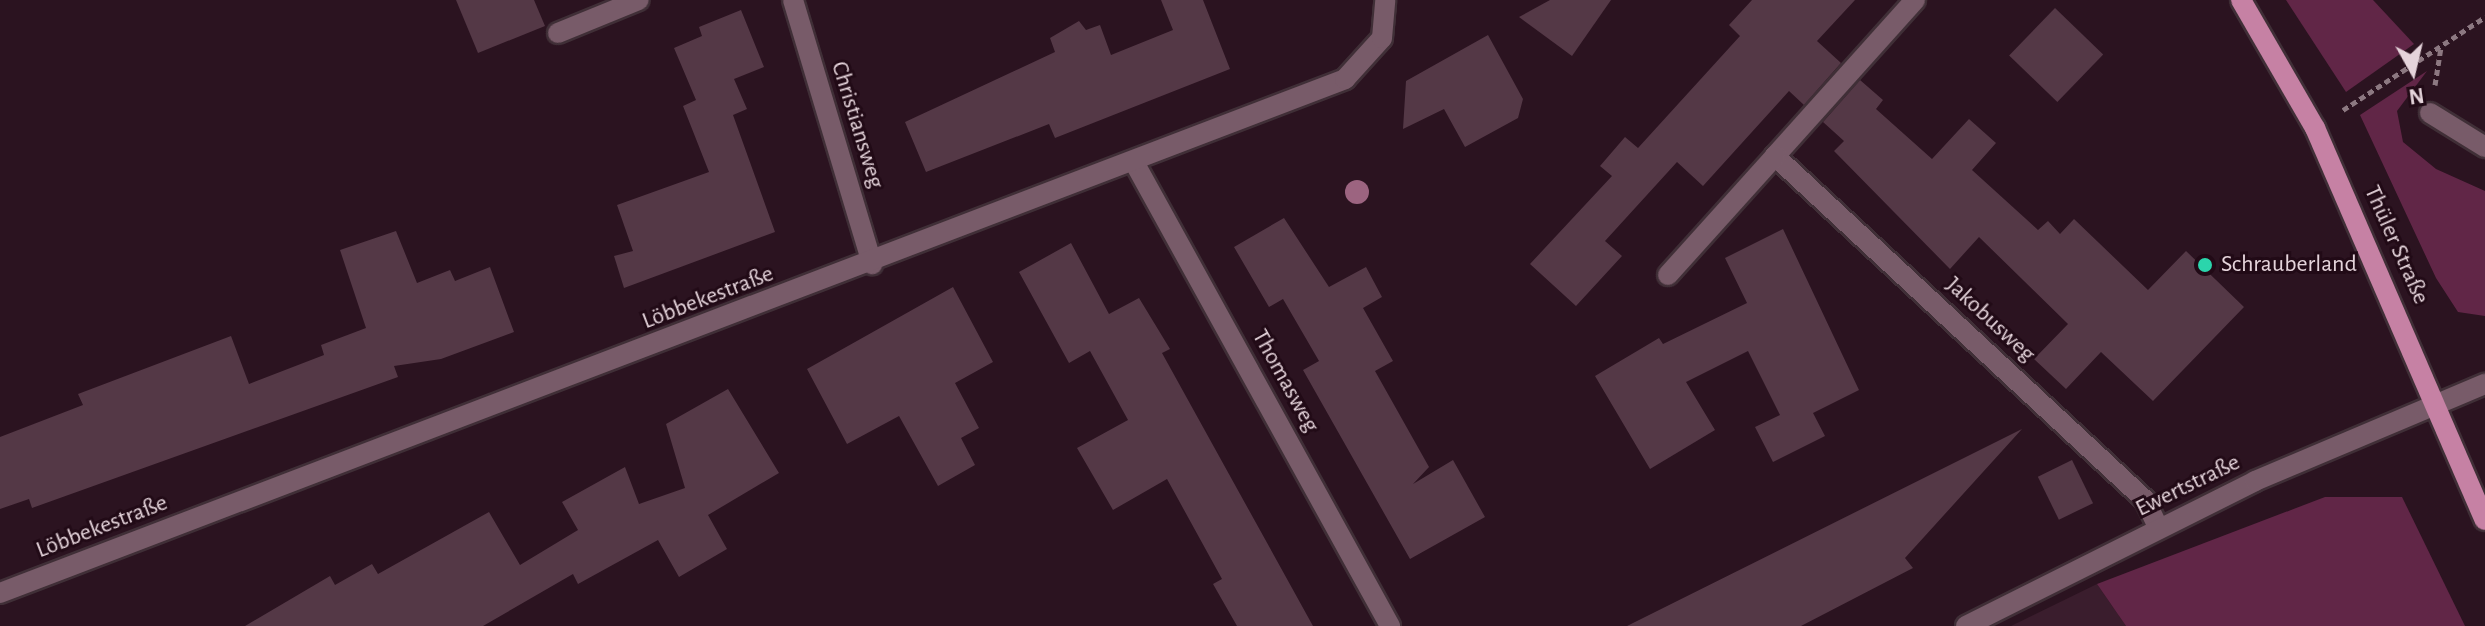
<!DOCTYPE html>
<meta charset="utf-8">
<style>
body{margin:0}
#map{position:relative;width:2485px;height:626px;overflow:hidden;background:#2b1320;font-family:"Alegreya Sans",sans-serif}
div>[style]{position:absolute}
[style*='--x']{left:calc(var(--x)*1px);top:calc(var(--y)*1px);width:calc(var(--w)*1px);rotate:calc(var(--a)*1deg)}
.built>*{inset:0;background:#3a1d2d}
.green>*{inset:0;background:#612647}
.building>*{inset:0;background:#543846;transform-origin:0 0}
.path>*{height:5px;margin-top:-2.5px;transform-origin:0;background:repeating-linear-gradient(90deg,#8c7881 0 6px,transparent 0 10px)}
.roads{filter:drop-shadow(2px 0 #402f37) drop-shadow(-2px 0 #402f37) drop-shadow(0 2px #402f37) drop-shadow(0 -2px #402f37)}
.minor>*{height:20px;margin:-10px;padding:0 10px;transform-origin:10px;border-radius:10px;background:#785b69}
.major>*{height:20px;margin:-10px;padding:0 10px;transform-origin:10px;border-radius:10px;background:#c681a4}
.trees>*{width:24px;height:24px;margin:-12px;border-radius:50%;background:#9c6480}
.dots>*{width:22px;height:22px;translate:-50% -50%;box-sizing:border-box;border:4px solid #210a16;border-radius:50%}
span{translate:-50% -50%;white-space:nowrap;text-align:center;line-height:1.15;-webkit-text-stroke:6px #210a16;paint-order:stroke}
.street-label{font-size:24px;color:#e5d4db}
.poi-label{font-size:24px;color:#e5d4db}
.left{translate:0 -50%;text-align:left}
.north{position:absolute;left:2373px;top:32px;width:80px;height:80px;-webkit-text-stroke:6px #210a16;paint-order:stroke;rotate:172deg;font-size:22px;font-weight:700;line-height:32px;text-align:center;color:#e5d4db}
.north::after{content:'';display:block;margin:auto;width:28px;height:36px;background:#e5d4db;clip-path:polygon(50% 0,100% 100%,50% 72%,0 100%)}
</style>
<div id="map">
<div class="built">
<div style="clip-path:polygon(2097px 584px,2126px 626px,2011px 626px)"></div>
</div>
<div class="green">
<div style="clip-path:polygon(2286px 0,2373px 0,2414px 44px,2346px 92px)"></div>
<div style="clip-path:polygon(2427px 71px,2397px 111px,2403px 142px,2436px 169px,2485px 191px,2485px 316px,2458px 312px,2436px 278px,2360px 115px)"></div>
<div style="clip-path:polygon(2325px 497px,2402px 497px,2465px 626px,2126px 626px,2097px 584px)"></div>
</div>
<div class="building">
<div style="clip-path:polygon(456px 0,534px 0,545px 26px,478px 53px)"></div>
<div style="clip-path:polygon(1161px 0,1203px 0,1230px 69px,1055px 138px,1049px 124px,926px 172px,905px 122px,1055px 52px,1050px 38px,1079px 21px,1086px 30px,1100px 25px,1111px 55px,1173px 30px)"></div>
<div style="clip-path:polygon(1550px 0,1611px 0,1572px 56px,1519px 17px)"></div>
<div style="clip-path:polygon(1752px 0,1855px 0,1817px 41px,1841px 63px,1804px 105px,1789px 91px,1703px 186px,1677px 162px,1605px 241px,1622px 256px,1576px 306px,1530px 264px,1612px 176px,1600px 166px,1625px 137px,1638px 148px,1740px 36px,1729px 25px)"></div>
<div style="left:2055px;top:8px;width:67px;height:66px;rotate:44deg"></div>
<div style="clip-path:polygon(741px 10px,764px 67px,734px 79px,747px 109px,733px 115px,775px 232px,624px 288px,614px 256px,633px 251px,617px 205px,709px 172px,683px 106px,696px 100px,674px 48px,702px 36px,699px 27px)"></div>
<div style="clip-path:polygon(1488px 35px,1523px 99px,1518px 118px,1465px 147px,1444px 109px,1403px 129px,1406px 81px)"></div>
<div style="clip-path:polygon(1860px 80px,1883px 100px,1876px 109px,1932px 159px,1969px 119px,1996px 143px,1972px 170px,2038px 230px,2048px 221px,2060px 234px,2074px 219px,2148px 290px,2186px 251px,2244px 307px,2153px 401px,2101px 352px,2066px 389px,2034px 359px,2068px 324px,1979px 237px,1950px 269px,1834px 151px,1844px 141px,1823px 122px)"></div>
<div style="clip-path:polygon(1284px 218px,1329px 287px,1366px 267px,1382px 297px,1363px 308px,1393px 361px,1375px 371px,1429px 467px,1413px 484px,1453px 460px,1485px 517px,1410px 559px,1303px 370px,1319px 361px,1283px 299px,1269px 307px,1234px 247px)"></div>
<div style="clip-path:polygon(1783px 229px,1859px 390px,1813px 413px,1825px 436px,1773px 462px,1755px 427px,1780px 415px,1748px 351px,1686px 382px,1715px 430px,1650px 469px,1595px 376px,1659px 338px,1663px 344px,1747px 303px,1725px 258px)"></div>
<div style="clip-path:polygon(396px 231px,417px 283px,450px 270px,455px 281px,490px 267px,514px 332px,441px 359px,394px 366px,398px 377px,32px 508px,29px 499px,0 509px,0 437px,83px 405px,78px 394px,231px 336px,249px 384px,324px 355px,321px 345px,366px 328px,340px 250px)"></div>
<div style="clip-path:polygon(1071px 243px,1109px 314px,1139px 298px,1170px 349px,1162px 353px,1313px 626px,1237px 626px,1213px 584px,1222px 579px,1167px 479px,1113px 510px,1077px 448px,1128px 420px,1090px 351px,1069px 363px,1019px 272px)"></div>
<div style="clip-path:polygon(953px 287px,993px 362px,955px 383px,979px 428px,961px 438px,975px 465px,938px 486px,899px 416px,847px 444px,807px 369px)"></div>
<div style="clip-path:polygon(728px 389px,779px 473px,708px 515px,727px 549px,679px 577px,658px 540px,578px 584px,573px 574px,483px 626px,245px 626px,330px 576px,335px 585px,372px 564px,378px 574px,489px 512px,520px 565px,578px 530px,562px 502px,625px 467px,639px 504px,685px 488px,666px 424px)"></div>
<div style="clip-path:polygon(2022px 429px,1905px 558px,1913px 568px,1801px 626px,1627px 626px)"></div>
<div style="left:2072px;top:460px;width:48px;height:38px;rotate:64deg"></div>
</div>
<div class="path">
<div style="--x:2435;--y:85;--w:38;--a:-81"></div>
<div style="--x:2343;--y:110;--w:170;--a:-33.2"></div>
</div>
<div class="roads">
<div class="minor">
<div style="--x:793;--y:0;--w:276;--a:73.3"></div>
<div style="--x:1915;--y:0;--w:210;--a:131.9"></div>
<div style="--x:1775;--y:156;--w:505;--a:42.91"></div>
<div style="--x:2145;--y:500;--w:32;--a:64"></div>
<div style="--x:558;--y:33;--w:87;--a:-22.2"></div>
<div style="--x:2430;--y:113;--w:65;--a:31.7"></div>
<div style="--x:1134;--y:162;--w:530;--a:61.11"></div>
<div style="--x:1668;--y:275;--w:160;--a:-48"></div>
<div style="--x:0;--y:593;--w:1440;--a:-20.91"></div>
<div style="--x:1345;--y:79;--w:55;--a:-47.9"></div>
<div style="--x:1382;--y:38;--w:38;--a:-85"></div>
<div style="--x:1966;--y:626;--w:323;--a:-26.6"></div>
<div style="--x:2255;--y:481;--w:250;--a:-22.9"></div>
</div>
<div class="major">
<div style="--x:2241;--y:0;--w:148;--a:60"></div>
<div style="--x:2315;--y:128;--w:427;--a:66.6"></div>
</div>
</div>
<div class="trees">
<div style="left:1357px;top:192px"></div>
</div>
<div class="dots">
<div style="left:2205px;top:265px;background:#2bd5ac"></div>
</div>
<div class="street-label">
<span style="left:857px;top:125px;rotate:73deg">Christiansweg</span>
<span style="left:2396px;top:245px;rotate:66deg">Thüler Straße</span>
<span style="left:708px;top:298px;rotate:-21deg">Löbbekestraße</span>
<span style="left:1990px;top:320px;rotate:43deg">Jakobusweg</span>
<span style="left:1285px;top:381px;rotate:61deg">Thomasweg</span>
<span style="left:2188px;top:486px;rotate:-26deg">Ewertstraße</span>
<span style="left:102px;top:527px;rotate:-21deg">Löbbekestraße</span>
</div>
<div class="poi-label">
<span class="left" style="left:2221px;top:265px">Schrauberland</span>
</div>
<div class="north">N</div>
</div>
